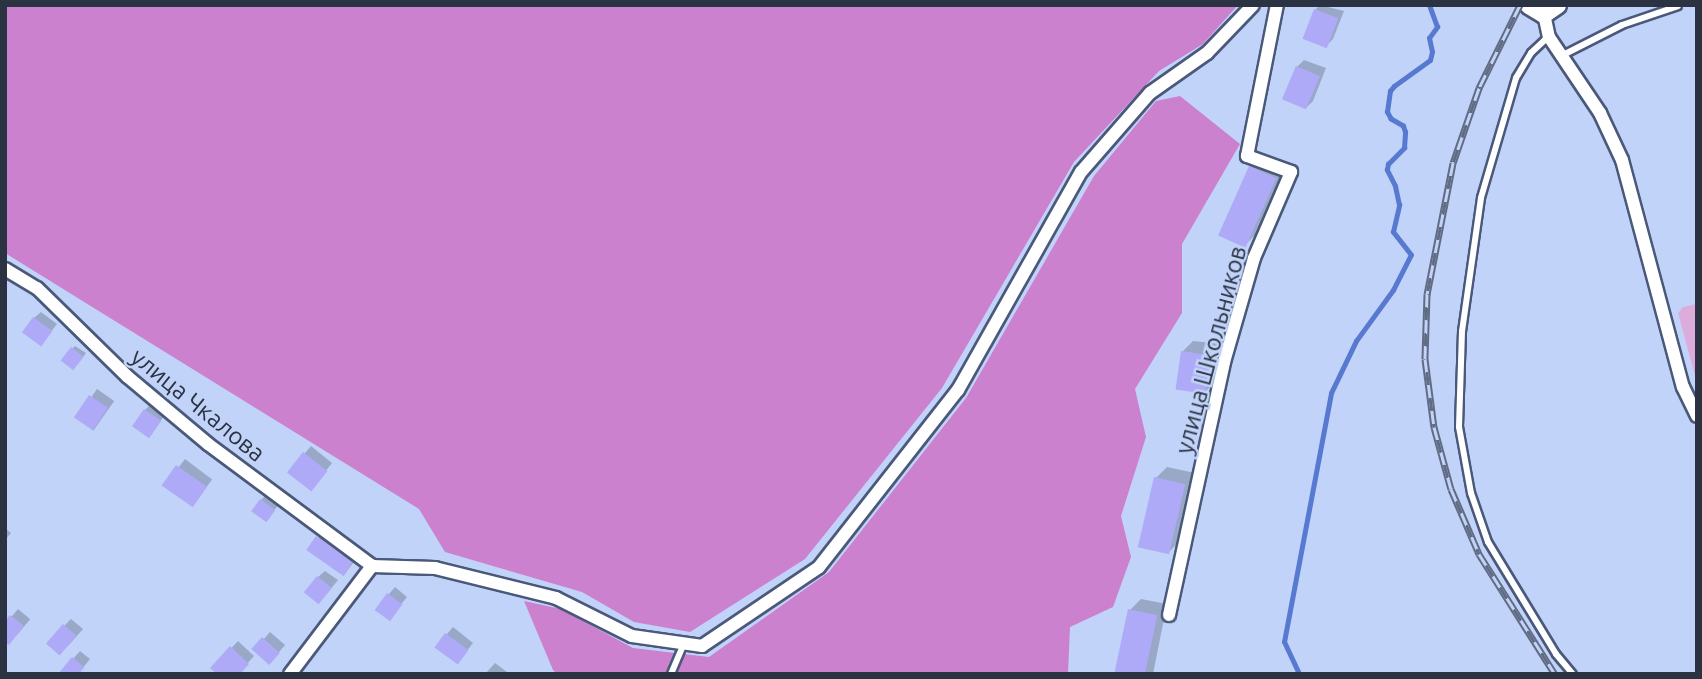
<!DOCTYPE html>
<meta charset="utf-8">
<style>
body{margin:0}
#map{position:relative;width:1702px;height:679px;overflow:hidden;background:#c1d3f9;font-family:Ubuntu,sans-serif}
div>[style]{position:absolute}
[style*='--x']{left:calc(var(--x)*1px);top:calc(var(--y)*1px);width:calc(var(--w)*1px);rotate:calc(var(--a)*1deg)}
.green>*{inset:0;background:#dcacdd}
.forest>*{inset:0;background:#cc81cf}
.shadow>*{inset:0;background:#0003;transform-origin:0 0}
.stream>*{height:4.5px;margin:-2.25px;padding:0 2.25px;transform-origin:2.25px;border-radius:2.25px;background:#577ad0}
.building>*{inset:0;background:#aeaaf8;transform-origin:0 0}
.roads{filter:drop-shadow(2px 0 #4a597a) drop-shadow(-2px 0 #4a597a) drop-shadow(0 2px #4a597a) drop-shadow(0 -2px #4a597a)}
.lane>*{height:6px;margin:-3px;padding:0 3px;transform-origin:3px;border-radius:3px;background:#fff}
.street>*{height:12px;margin:-6px;padding:0 6px;transform-origin:6px;border-radius:6px;background:#fff}
.secondary>*{height:18px;margin:-9px;padding:0 9px;transform-origin:9px;border-radius:9px;background:#fff}
.rail>*{height:7px;margin-top:-3.5px;transform-origin:0;background:repeating-linear-gradient(90deg,#c1d3f9 0 13px,#616c84 0 26px);box-sizing:border-box;border-block:2px solid #616c84}
span{translate:-50% -50%;white-space:nowrap;text-align:center;line-height:1.15;-webkit-text-stroke:5px #c1d3f9;paint-order:stroke}
.street-label{font-size:24px;color:#2b3241}
.frame{position:absolute;inset:0;border:7px solid #2b3241;pointer-events:none}
</style>
<div id="map">
<div class="green">
<div style="clip-path:polygon(1697px 304px,1697px 383px,1678px 313px,1683px 307px)"></div>
</div>
<div class="forest">
<div style="clip-path:polygon(5px 5px,1238px 5px,1203px 44px,1159px 71px,1074px 162px,942px 388px,805px 559px,690px 632px,634px 622px,582px 592px,445px 552px,419px 509px,5px 253px)"></div>
<div style="clip-path:polygon(1180px 96px,1240px 144px,1182px 244px,1182px 313px,1135px 389px,1146px 437px,1121px 516px,1131px 557px,1113px 607px,1070px 627px,1068px 674px,557px 674px,553px 670px,524px 601px,561px 609px,633px 648px,709px 657px,829px 572px,966px 398px,1094px 176px,1156px 101px)"></div>
</div>
<div class="shadow">
<div style="clip-path:polygon(1320px 5px,1344px 11px,1333px 39px,1326px 46px,1315px 10px)"></div>
<div style="clip-path:polygon(1304px 60px,1326px 68px,1313px 101px,1306px 108px,1297px 67px)"></div>
<div style="clip-path:polygon(1261px 156px,1285px 167px,1256px 234px,1245px 245px,1251px 167px)"></div>
<div style="clip-path:polygon(41px 312px,57px 324px,47px 337px,34px 318px)"></div>
<div style="clip-path:polygon(evenodd,1193px 341px,1221px 344px,1216px 381px,1205px 392px,1183px 351px,1193px 341px,1211px 346px,1214px 346px,1209px 383px,1206px 383px,1211px 346px)"></div>
<div style="clip-path:polygon(75px 346px,86px 353px,77px 365px,72px 349px)"></div>
<div style="left:97px;top:389px;width:21px;height:36px;rotate:35deg"></div>
<div style="clip-path:polygon(152px 403px,166px 414px,148px 436px,145px 410px)"></div>
<div style="clip-path:polygon(311px 446px,332px 463px,317px 482px,289px 472px)"></div>
<div style="left:185px;top:459px;width:34px;height:33px;rotate:37deg"></div>
<div style="clip-path:polygon(1167px 467px,1195px 473px,1180px 541px,1169px 552px,1156px 478px)"></div>
<div style="clip-path:polygon(268px 493px,281px 502px,266px 520px,261px 500px)"></div>
<div style="clip-path:polygon(5px 528px,11px 533px,5px 540px)"></div>
<div style="left:325px;top:530px;width:42px;height:26px;rotate:36deg"></div>
<div style="clip-path:polygon(325px 571px,338px 580px,325px 596px,318px 577px)"></div>
<div style="clip-path:polygon(395px 587px,407px 597px,395px 612px,376px 609px)"></div>
<div style="clip-path:polygon(1141px 599px,1167px 604px,1153px 674px,1117px 674px,1130px 610px)"></div>
<div style="left:18px;top:609px;width:16px;height:20px;rotate:40deg"></div>
<div style="clip-path:polygon(71px 619px,83px 629px,68px 646px,64px 626px)"></div>
<div style="clip-path:polygon(453px 627px,473px 643px,463px 656px,436px 647px)"></div>
<div style="left:270px;top:632px;width:20px;height:23px;rotate:41deg"></div>
<div style="clip-path:polygon(238px 641px,254px 656px,238px 674px,213px 668px)"></div>
<div style="clip-path:polygon(80px 651px,90px 659px,78px 674px,60px 674px)"></div>
<div style="clip-path:polygon(495px 663px,507px 672px,506px 674px,485px 674px)"></div>
</div>
<div class="stream">
<div style="--x:1299;--y:674;--w:35;--a:-115"></div>
<div style="--x:1284;--y:642;--w:253;--a:-79.3"></div>
<div style="--x:1331;--y:393;--w:58;--a:-64.3"></div>
<div style="--x:1356;--y:341;--w:63;--a:-54"></div>
<div style="--x:1393;--y:290;--w:39;--a:-63"></div>
<div style="--x:1411;--y:255;--w:29;--a:-128"></div>
<div style="--x:1393;--y:232;--w:28;--a:-77"></div>
<div style="--x:1399;--y:205;--w:19;--a:-102"></div>
<div style="--x:1395;--y:186;--w:18;--a:-117"></div>
<div style="--x:1387;--y:170;--w:6;--a:-81"></div>
<div style="--x:1388;--y:164;--w:23;--a:-45"></div>
<div style="--x:1404;--y:148;--w:16;--a:-86"></div>
<div style="--x:1405;--y:132;--w:6;--a:-108"></div>
<div style="--x:1403;--y:126;--w:14;--a:-150"></div>
<div style="--x:1391;--y:119;--w:8;--a:-120"></div>
<div style="--x:1387;--y:112;--w:21;--a:-82"></div>
<div style="--x:1390;--y:91;--w:6;--a:-51"></div>
<div style="--x:1394;--y:86;--w:44;--a:-35.8"></div>
<div style="--x:1430;--y:60;--w:8;--a:-76"></div>
<div style="--x:1432;--y:52;--w:14;--a:-102"></div>
<div style="--x:1429;--y:38;--w:14;--a:-54"></div>
<div style="--x:1437;--y:27;--w:23;--a:-110"></div>
</div>
<div class="building">
<div style="left:1314px;top:9px;width:26px;height:32px;rotate:21deg"></div>
<div style="left:1296px;top:66px;width:26px;height:36px;rotate:23deg"></div>
<div style="left:1249px;top:166px;width:30px;height:76px;rotate:24deg"></div>
<div style="left:33px;top:317px;width:24px;height:19px;rotate:36deg"></div>
<div style="left:71px;top:347px;width:16px;height:17px;rotate:38deg"></div>
<div style="left:1181px;top:351px;width:30px;height:39px;rotate:8deg"></div>
<div style="left:89px;top:395px;width:23px;height:27px;rotate:34deg"></div>
<div style="left:144px;top:409px;width:21px;height:21px;rotate:35deg"></div>
<div style="left:303px;top:452px;width:31px;height:26px;rotate:38deg"></div>
<div style="left:176px;top:465px;width:38px;height:25px;rotate:35deg"></div>
<div style="left:1154px;top:477px;width:32px;height:72px;rotate:13deg"></div>
<div style="left:260px;top:499px;width:19px;height:15px;rotate:36deg"></div>
<div style="left:316px;top:536px;width:45px;height:17px;rotate:35deg"></div>
<div style="left:317px;top:576px;width:19px;height:21px;rotate:39deg"></div>
<div style="left:387px;top:593px;width:19px;height:21px;rotate:36deg"></div>
<div style="left:1128px;top:609px;width:30px;height:66px;rotate:12deg"></div>
<div style="clip-path:polygon(10px 615px,24px 626px,9px 645px,5px 642px,5px 621px)"></div>
<div style="left:63px;top:624px;width:18px;height:26px;rotate:41deg"></div>
<div style="left:445px;top:633px;width:29px;height:18px;rotate:36deg"></div>
<div style="left:262px;top:637px;width:24px;height:16px;rotate:42deg"></div>
<div style="clip-path:polygon(230px 646px,249px 664px,240px 674px,217px 674px,210px 668px)"></div>
<div style="clip-path:polygon(72px 657px,84px 667px,79px 674px,58px 674px)"></div>
</div>
<div class="roads">
<div class="lane">
<div style="--x:1548;--y:37;--w:23;--a:137"></div>
<div style="--x:1531;--y:53;--w:29;--a:121"></div>
<div style="--x:1516;--y:78;--w:125;--a:106.3"></div>
<div style="--x:1481;--y:198;--w:134;--a:98.1"></div>
<div style="--x:1462;--y:331;--w:96;--a:91.8"></div>
<div style="--x:1459;--y:427;--w:67;--a:79.7"></div>
<div style="--x:1471;--y:493;--w:52;--a:70.9"></div>
<div style="--x:1488;--y:542;--w:131;--a:58.7"></div>
<div style="--x:1556;--y:654;--w:26;--a:50"></div>
<div style="--x:1561;--y:56;--w:68;--a:-26.9"></div>
<div style="--x:1622;--y:25;--w:59;--a:-18.7"></div>
<div style="--x:671;--y:674;--w:33;--a:-67"></div>
</div>
<div class="street">
<div style="--x:1544;--y:14;--w:24;--a:78"></div>
<div style="--x:1549;--y:37;--w:92;--a:56.1"></div>
<div style="--x:1600;--y:113;--w:52;--a:64.9"></div>
<div style="--x:1622;--y:160;--w:235;--a:75"></div>
<div style="--x:1683;--y:387;--w:32;--a:64"></div>
<div style="--x:5;--y:269;--w:37;--a:31"></div>
<div style="--x:37;--y:288;--w:127;--a:44.4"></div>
<div style="--x:128;--y:377;--w:104;--a:39.9"></div>
<div style="--x:208;--y:444;--w:204;--a:36.6"></div>
<div style="--x:372;--y:566;--w:63;--a:1.8"></div>
<div style="--x:435;--y:568;--w:125;--a:13.9"></div>
<div style="--x:556;--y:598;--w:85;--a:26.6"></div>
<div style="--x:632;--y:636;--w:71;--a:8.1"></div>
<div style="--x:702;--y:646;--w:141;--a:-34"></div>
<div style="--x:819;--y:567;--w:225;--a:-51.9"></div>
<div style="--x:958;--y:390;--w:250;--a:-60.6"></div>
<div style="--x:1081;--y:172;--w:105;--a:-48.9"></div>
<div style="--x:1150;--y:93;--w:70;--a:-35.1"></div>
<div style="--x:1207;--y:53;--w:66;--a:-46.2"></div>
<div style="--x:1169;--y:615;--w:259;--a:-77.7"></div>
<div style="--x:1224;--y:362;--w:108;--a:-73.9"></div>
<div style="--x:1254;--y:258;--w:94;--a:-66.7"></div>
<div style="--x:1291;--y:172;--w:47;--a:-160"></div>
<div style="--x:1247;--y:156;--w:154;--a:-78.8"></div>
<div style="--x:290;--y:674;--w:136;--a:-52.8"></div>
</div>
<div class="secondary">
<div style="--x:1529;--y:5;--w:17;--a:31"></div>
<div style="--x:1544;--y:14;--w:16;--a:-35"></div>
</div>
</div>
<div class="rail">
<div style="--x:1520;--y:5;--w:93;--a:116.3"></div>
<div style="--x:1479;--y:88;--w:79;--a:109.1"></div>
<div style="--x:1453;--y:163;--w:134;--a:101.2"></div>
<div style="--x:1427;--y:294;--w:65;--a:91.8"></div>
<div style="--x:1425;--y:359;--w:69;--a:82.5"></div>
<div style="--x:1434;--y:427;--w:64;--a:74.7"></div>
<div style="--x:1451;--y:489;--w:71;--a:66.7"></div>
<div style="--x:1479;--y:554;--w:142;--a:57.7"></div>
</div>
<div class="street-label">
<span style="left:1211px;top:350px;rotate:-75deg">улица Школьников</span>
<span style="left:198px;top:405px;rotate:39deg">улица Чкалова</span>
</div>
<div class="frame"></div>
</div>
